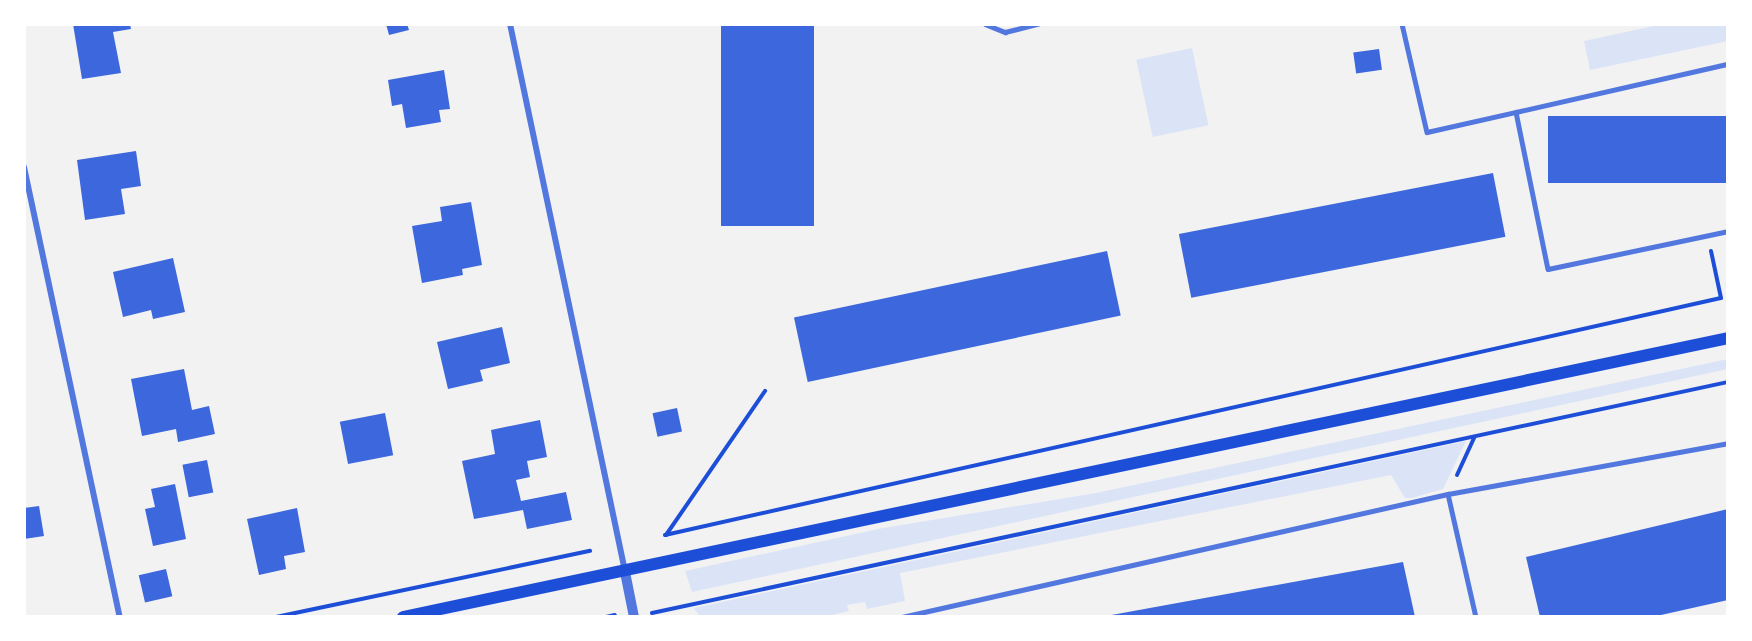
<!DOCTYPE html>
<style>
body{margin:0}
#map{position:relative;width:1752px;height:641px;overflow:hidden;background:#f2f2f2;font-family:"Source Serif 4",serif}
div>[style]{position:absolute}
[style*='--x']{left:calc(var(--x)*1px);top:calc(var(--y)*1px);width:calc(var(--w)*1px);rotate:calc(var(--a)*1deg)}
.green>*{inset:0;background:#dbe4f7;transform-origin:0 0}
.building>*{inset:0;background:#3d67dc;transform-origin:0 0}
.path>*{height:4px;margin:-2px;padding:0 2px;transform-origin:2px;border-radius:2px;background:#1d4ed8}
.service>*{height:4.5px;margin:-2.25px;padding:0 2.25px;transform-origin:2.25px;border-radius:2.25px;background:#5277de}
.minor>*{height:6px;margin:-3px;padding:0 3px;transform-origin:3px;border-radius:3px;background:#5277de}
.tertiary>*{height:10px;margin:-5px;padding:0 5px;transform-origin:5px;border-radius:5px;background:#5277de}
.secondary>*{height:12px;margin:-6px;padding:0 6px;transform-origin:6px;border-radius:6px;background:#1d4ed8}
span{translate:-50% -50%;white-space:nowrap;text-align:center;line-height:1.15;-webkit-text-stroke:4.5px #fff;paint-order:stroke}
.frame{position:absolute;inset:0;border:26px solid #fff;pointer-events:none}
</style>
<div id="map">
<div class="green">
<div style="clip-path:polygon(1663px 24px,1728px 24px,1728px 41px,1590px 70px,1584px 41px)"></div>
<div style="left:1192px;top:48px;width:79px;height:57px;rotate:78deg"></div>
<div style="clip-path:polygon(1728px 359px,1728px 369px,692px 592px,685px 571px,883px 528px,1096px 493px)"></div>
<div style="clip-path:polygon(1466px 441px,1443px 489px,1412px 498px,1405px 498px,1391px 475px,900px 573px,905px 601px,867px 609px,865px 602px,847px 605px,849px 611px,823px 617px,700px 617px,694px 608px)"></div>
</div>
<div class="building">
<div style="clip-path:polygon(73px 24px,130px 24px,131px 29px,113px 32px,121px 73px,82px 79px)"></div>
<div style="clip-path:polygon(386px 24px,407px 24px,409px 30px,389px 35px)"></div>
<div style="left:721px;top:24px;width:93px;height:202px"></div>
<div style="left:1379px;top:49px;width:21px;height:26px;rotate:82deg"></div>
<div style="clip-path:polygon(444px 70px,450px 109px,439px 110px,441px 122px,406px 128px,402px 104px,392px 106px,388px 80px)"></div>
<div style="left:1728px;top:116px;width:67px;height:180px;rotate:90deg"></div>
<div style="clip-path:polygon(136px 151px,141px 186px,121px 189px,125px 214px,85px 220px,77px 160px)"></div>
<div style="left:1493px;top:173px;width:65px;height:320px;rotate:79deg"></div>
<div style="clip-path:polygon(471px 202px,482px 265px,462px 269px,463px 275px,422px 283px,412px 226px,442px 221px,440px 207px)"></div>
<div style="left:1107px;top:251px;width:66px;height:320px;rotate:78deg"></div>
<div style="clip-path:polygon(173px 258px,185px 312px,153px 319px,151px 310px,123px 317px,113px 272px)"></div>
<div style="clip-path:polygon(502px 327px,510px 363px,480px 370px,483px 381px,448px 389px,437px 342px)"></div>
<div style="clip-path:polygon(184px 369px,192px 410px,209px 406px,215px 434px,178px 442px,176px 429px,142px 436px,131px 379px)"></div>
<div style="left:677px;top:408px;width:24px;height:25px;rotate:78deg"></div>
<div style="left:385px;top:413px;width:43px;height:46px;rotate:79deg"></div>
<div style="clip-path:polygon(540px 420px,547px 457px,527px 461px,530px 477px,516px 480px,521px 501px,566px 492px,572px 520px,527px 529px,523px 510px,474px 519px,462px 461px,495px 454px,491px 430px)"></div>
<div style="left:207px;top:460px;width:33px;height:25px;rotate:79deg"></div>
<div style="clip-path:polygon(175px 484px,186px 539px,153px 546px,145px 509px,155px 507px,151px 489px)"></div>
<div style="clip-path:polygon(39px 506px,44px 536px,24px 539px,24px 508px)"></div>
<div style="clip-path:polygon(297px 508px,305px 552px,284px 556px,286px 569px,259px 575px,247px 519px)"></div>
<div style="clip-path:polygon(1728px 509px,1728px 600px,1652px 617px,1540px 617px,1526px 557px)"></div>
<div style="clip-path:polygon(1403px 562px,1415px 617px,1107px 617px,1106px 616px)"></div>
<div style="left:166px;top:569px;width:28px;height:28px;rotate:77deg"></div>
</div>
<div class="path">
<div style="--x:1457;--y:475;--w:41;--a:-65.3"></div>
<div style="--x:665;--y:535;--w:1082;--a:-12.65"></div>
<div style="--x:1721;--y:298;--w:48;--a:-102"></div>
<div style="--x:666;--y:535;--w:175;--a:-55.5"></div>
<div style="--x:652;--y:613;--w:1101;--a:-12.12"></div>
<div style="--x:276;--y:617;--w:321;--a:-11.9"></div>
<div style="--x:606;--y:617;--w:9;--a:-13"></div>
</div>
<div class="service">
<div style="--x:985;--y:24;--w:22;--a:22"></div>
<div style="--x:1005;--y:32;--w:34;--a:-14"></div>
<div style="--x:1402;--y:24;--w:111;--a:77"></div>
<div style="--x:1427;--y:132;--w:91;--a:-12.7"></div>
<div style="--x:1516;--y:112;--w:160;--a:78.5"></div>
<div style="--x:1548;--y:269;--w:184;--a:-11.9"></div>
<div style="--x:1516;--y:112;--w:217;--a:-12.8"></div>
<div style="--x:1448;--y:494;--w:285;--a:-10.3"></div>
<div style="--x:902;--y:617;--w:560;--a:-12.7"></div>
<div style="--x:1448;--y:494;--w:126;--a:77.2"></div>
</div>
<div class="minor">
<div style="--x:510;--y:24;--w:559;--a:78.13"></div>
<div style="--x:24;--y:167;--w:460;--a:78"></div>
</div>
<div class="tertiary">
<div style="--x:625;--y:572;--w:46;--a:78.7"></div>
</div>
<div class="secondary">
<div style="--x:403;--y:617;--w:1354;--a:-11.89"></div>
</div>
<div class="frame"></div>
</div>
